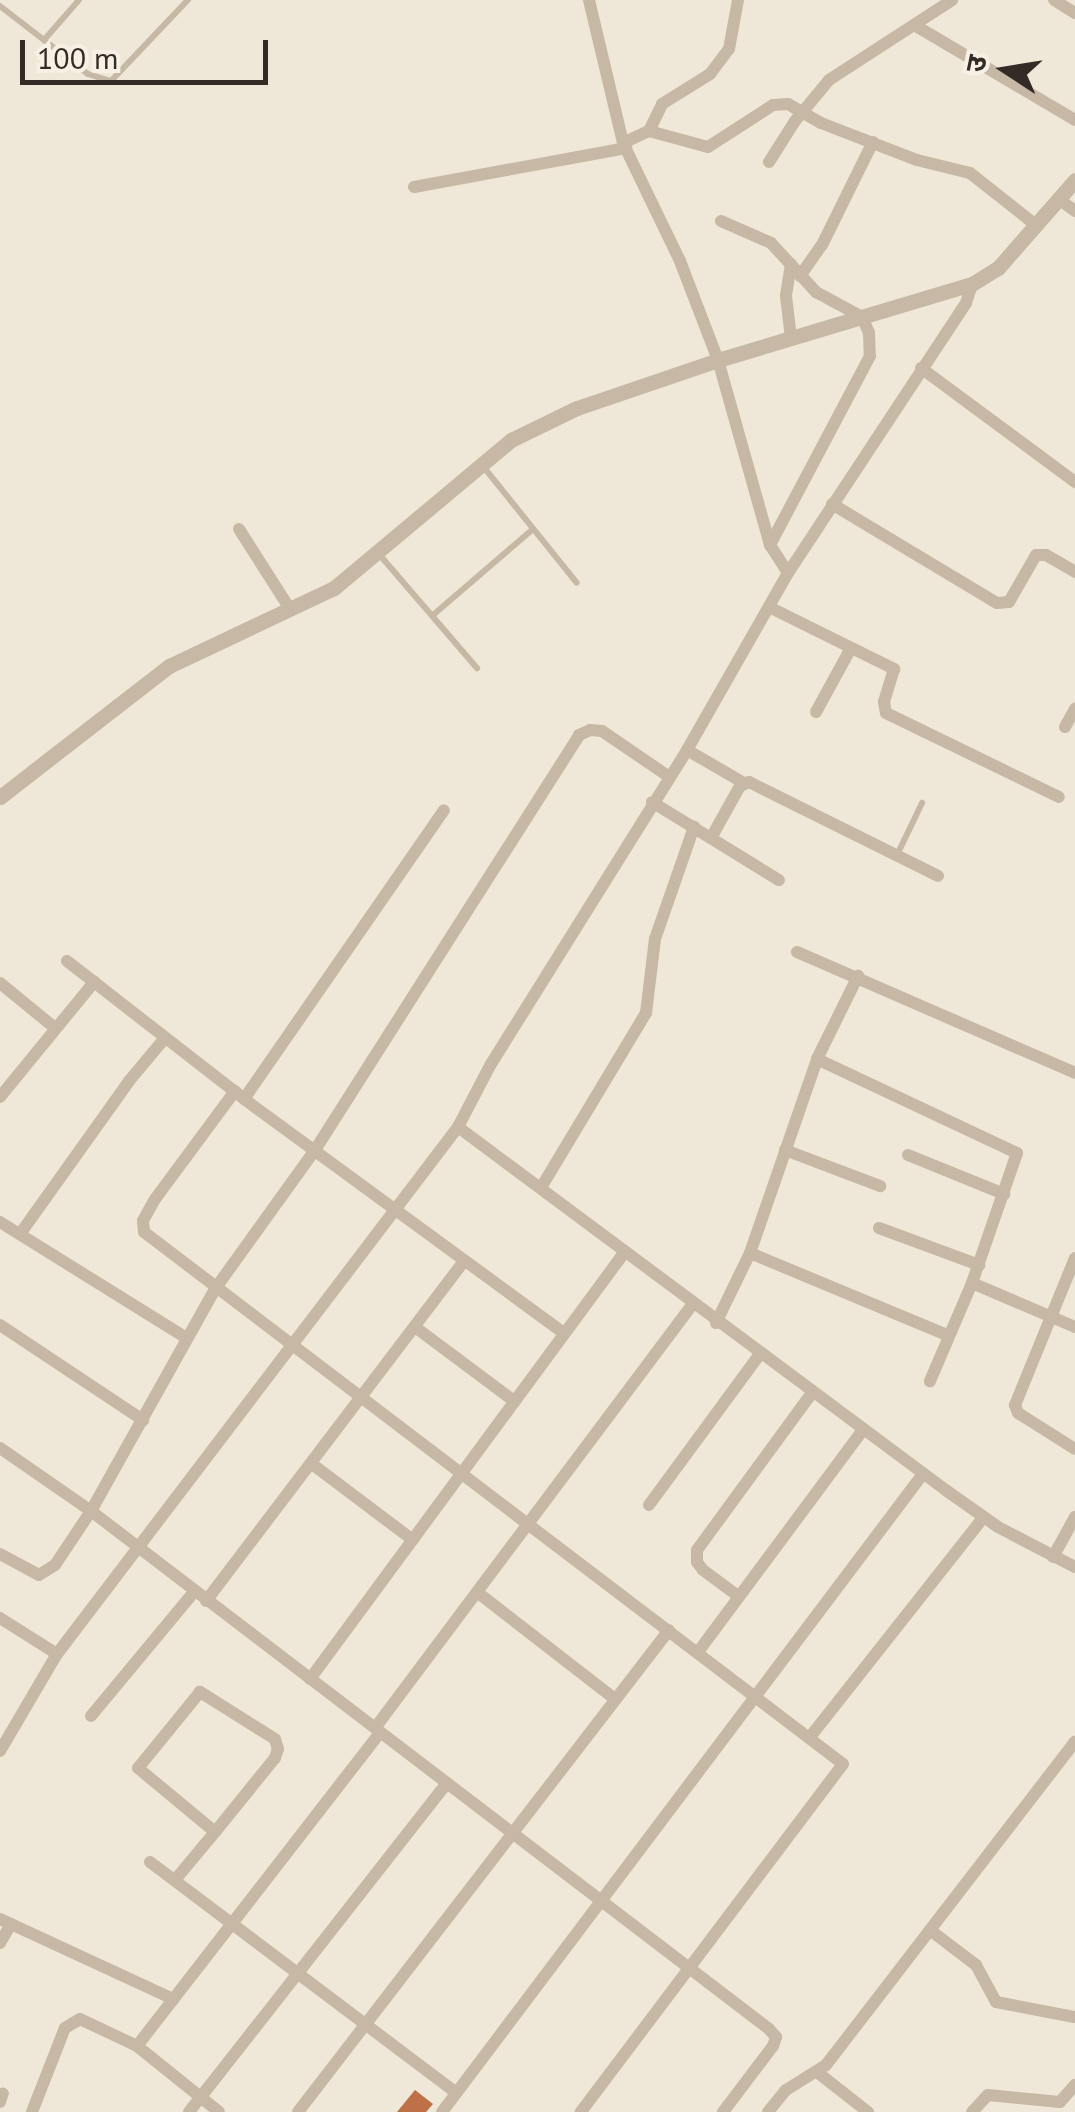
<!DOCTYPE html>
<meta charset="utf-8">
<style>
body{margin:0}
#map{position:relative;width:1075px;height:2112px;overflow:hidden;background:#efe7d8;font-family:"PT Sans","Noto Sans Devanagari",sans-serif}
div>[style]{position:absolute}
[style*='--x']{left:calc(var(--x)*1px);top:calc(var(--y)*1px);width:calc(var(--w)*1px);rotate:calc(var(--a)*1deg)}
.building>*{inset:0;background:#be7047}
.service>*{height:6px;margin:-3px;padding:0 3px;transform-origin:3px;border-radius:3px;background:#c6b8a5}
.minor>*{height:12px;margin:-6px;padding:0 6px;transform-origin:6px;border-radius:6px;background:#c6b8a5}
.tertiary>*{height:15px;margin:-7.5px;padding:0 7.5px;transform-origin:7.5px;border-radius:7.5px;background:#c6b8a5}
span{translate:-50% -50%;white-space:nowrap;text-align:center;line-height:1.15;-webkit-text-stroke:9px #f7f0e4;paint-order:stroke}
.north{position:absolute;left:955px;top:20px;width:100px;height:100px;-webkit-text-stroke:8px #f7f0e4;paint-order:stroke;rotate:282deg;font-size:28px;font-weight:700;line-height:40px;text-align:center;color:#322b26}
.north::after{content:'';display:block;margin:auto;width:35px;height:45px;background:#322b26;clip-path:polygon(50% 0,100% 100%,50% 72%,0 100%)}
.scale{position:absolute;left:20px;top:40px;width:248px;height:45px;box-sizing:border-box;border:5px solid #322b26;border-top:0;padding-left:12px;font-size:30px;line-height:35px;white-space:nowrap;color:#322b26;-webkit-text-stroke:8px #f7f0e4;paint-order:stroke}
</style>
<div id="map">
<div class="building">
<div style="clip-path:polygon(415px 2090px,433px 2104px,426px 2112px,397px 2112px)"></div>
</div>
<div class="service">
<div style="--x:0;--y:6;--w:111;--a:37.7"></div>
<div style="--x:88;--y:74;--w:24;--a:17"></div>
<div style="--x:111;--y:81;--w:112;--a:-46.5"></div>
<div style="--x:44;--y:40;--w:53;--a:-48.8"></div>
<div style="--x:482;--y:465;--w:151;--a:51.2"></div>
<div style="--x:378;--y:553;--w:152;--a:49.3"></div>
<div style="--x:433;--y:615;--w:132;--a:-40.7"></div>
<div style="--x:897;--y:855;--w:58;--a:-64.3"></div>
</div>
<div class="minor">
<div style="--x:589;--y:0;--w:147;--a:76.6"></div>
<div style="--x:623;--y:143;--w:131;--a:64.2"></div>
<div style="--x:680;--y:261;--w:106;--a:69"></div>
<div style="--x:718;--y:360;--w:192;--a:74.3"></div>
<div style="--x:770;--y:545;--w:33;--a:57"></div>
<div style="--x:1054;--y:0;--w:25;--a:32"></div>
<div style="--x:916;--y:26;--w:185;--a:30.6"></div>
<div style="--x:649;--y:131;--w:61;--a:15.2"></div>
<div style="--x:708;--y:147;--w:77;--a:-32.9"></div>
<div style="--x:773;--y:105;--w:15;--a:-4"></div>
<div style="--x:788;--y:104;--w:38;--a:30"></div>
<div style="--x:821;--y:123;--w:103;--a:21.1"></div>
<div style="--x:917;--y:160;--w:55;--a:13.8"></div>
<div style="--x:970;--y:173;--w:85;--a:38.3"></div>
<div style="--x:623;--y:143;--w:29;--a:-25"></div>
<div style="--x:649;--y:131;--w:30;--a:-64"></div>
<div style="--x:662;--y:104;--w:57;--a:-32"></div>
<div style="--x:710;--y:74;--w:31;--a:-53"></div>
<div style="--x:729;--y:49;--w:50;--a:-79.6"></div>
<div style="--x:769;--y:162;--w:49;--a:-57.6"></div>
<div style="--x:795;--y:121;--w:53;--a:-50.3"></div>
<div style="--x:829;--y:80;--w:147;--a:-33"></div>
<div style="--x:414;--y:187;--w:216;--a:-10.4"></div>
<div style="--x:1060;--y:200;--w:19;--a:36"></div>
<div style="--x:721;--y:221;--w:55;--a:23.7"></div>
<div style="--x:771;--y:243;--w:67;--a:47.4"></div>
<div style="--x:816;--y:292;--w:52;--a:28.5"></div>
<div style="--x:862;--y:317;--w:17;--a:66"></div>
<div style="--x:869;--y:333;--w:23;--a:88"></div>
<div style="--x:870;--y:356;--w:214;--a:117.9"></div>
<div style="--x:791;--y:264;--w:32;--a:99"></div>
<div style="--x:786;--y:296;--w:42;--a:83.2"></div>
<div style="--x:800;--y:276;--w:38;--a:-55"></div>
<div style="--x:822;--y:245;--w:115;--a:-63.7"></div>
<div style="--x:921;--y:368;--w:192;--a:36.5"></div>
<div style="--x:832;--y:504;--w:192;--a:31"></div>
<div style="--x:997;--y:603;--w:12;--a:-5"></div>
<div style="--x:1009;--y:602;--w:54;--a:-60.1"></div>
<div style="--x:1036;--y:555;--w:10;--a:0"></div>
<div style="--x:1046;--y:555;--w:34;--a:30"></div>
<div style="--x:239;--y:529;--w:95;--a:57.5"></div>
<div style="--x:769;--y:607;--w:140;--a:26.4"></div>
<div style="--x:894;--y:669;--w:34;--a:107"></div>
<div style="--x:884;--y:702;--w:11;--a:80"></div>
<div style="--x:886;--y:713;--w:192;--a:25.9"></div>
<div style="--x:816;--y:712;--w:73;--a:-61.3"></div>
<div style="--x:1065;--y:727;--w:21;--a:-61"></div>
<div style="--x:687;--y:750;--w:66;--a:30.1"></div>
<div style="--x:652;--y:802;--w:149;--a:31.6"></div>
<div style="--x:711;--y:838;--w:60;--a:-60.9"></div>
<div style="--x:740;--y:786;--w:10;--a:-24"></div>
<div style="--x:749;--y:782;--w:211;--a:26.4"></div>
<div style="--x:797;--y:952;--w:303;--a:23.5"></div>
<div style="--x:67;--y:961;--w:224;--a:37.9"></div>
<div style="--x:244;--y:1099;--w:396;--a:36.2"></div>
<div style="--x:0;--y:983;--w:71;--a:39.3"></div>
<div style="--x:817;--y:1059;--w:221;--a:25.2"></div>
<div style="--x:1017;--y:1153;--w:138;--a:109.1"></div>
<div style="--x:972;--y:1283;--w:107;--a:113.2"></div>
<div style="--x:235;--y:1091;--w:134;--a:126.5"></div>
<div style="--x:155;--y:1199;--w:25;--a:119"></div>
<div style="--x:143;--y:1221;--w:11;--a:85"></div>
<div style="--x:144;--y:1232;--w:878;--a:37.27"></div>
<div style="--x:843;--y:1764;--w:436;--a:127"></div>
<div style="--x:0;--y:1097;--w:149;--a:-50.7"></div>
<div style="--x:244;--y:1099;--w:351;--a:-55.3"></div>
<div style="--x:458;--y:1127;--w:610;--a:36.66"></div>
<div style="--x:947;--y:1491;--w:62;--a:35.2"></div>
<div style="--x:998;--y:1527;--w:87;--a:27.5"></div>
<div style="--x:785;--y:1150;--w:102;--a:20.8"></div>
<div style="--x:908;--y:1155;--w:104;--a:22.1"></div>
<div style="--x:542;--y:1186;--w:202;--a:-59"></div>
<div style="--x:646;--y:1013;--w:75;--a:-83.1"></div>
<div style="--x:655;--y:939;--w:119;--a:-70.8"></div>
<div style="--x:0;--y:1222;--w:218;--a:31.9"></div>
<div style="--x:879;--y:1228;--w:107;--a:20.3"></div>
<div style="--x:20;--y:1234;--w:188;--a:-54.5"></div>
<div style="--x:129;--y:1081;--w:56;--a:-50.1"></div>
<div style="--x:750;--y:1253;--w:213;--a:22.6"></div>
<div style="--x:1075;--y:1258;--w:159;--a:112.2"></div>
<div style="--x:1015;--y:1405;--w:9;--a:69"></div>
<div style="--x:1018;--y:1413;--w:67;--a:32.3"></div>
<div style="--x:972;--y:1283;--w:112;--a:23.1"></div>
<div style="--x:716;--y:1323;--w:78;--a:-64.1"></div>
<div style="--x:750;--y:1253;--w:205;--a:-70.9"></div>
<div style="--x:817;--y:1059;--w:93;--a:-63.7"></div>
<div style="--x:0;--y:1325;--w:172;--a:33.6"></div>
<div style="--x:415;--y:1327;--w:124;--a:36.8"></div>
<div style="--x:0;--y:1448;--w:111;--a:34.7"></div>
<div style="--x:91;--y:1511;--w:853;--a:37.38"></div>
<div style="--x:769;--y:2029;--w:11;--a:49"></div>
<div style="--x:776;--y:2037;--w:9;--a:108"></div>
<div style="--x:773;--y:2046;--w:83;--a:127.1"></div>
<div style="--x:312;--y:1464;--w:126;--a:37"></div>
<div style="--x:649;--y:1505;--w:186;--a:-53.7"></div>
<div style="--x:0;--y:1554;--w:44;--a:28.3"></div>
<div style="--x:39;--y:1575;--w:19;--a:-32"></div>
<div style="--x:55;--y:1565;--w:65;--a:-56.3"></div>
<div style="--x:91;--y:1511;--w:254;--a:-60.8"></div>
<div style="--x:215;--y:1289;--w:171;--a:-54.3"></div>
<div style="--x:315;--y:1150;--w:492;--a:-57.5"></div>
<div style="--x:579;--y:735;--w:12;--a:-24"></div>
<div style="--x:590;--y:730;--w:12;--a:5"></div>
<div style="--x:602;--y:731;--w:80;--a:34.3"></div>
<div style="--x:1053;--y:1557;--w:46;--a:-61.2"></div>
<div style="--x:477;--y:1592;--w:175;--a:37.8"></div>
<div style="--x:738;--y:1596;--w:44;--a:-143.4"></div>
<div style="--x:703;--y:1570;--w:10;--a:-127"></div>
<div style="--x:697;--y:1562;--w:12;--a:-90"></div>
<div style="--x:697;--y:1550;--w:195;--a:-53.8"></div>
<div style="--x:206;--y:1601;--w:427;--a:-52.8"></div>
<div style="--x:0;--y:1618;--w:67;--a:32.3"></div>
<div style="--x:698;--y:1652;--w:277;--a:-53.4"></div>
<div style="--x:310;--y:1679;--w:529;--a:-53.61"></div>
<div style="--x:91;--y:1716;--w:161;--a:-50.3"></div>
<div style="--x:375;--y:1728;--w:529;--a:-53.15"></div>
<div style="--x:810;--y:1737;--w:280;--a:-51.7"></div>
<div style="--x:0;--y:1751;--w:113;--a:-59.6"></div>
<div style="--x:57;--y:1654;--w:662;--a:-52.73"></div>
<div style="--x:458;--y:1127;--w:71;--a:-62.4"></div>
<div style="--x:491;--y:1064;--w:370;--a:-58"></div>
<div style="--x:687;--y:750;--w:204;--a:-60.3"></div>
<div style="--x:788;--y:573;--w:323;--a:-56.6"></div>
<div style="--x:966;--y:303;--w:20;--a:-72"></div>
<div style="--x:150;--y:1862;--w:383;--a:37"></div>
<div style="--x:175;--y:1880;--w:62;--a:-50.2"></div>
<div style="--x:215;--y:1832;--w:95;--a:-51"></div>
<div style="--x:275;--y:1758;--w:9;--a:-72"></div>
<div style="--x:278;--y:1749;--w:10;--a:-107"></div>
<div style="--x:275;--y:1739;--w:89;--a:-147.9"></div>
<div style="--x:200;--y:1692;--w:98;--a:129.2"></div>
<div style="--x:138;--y:1768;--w:100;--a:39.7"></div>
<div style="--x:0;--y:1919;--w:191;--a:24.8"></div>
<div style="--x:930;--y:1930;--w:58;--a:37.3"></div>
<div style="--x:976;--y:1965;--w:42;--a:61.6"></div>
<div style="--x:996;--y:2002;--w:80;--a:10.8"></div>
<div style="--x:0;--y:1943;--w:22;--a:-60"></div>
<div style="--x:137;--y:2046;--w:396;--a:-52.2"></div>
<div style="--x:817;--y:2072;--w:65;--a:38.1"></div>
<div style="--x:0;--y:2102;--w:9;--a:-72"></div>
<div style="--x:32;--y:2112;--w:90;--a:-68.6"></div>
<div style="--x:65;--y:2028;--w:17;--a:-31"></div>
<div style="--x:80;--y:2019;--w:63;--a:25.3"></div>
<div style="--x:137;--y:2046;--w:105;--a:38.8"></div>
<div style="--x:189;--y:2112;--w:418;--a:-51.9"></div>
<div style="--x:298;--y:2112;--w:608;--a:-52.41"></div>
<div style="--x:442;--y:2112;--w:799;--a:-52.99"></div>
<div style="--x:768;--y:2112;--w:28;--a:-51"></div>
<div style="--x:786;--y:2090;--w:47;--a:-32"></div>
<div style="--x:826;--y:2065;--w:408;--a:-52.4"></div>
<div style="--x:972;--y:2112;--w:23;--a:-47"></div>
<div style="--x:988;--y:2095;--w:72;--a:5.6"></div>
<div style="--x:1060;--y:2102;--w:23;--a:-49"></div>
</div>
<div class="tertiary">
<div style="--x:0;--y:797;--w:214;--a:-37.8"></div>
<div style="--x:169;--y:666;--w:183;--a:-25.3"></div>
<div style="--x:334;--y:588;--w:231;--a:-39.9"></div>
<div style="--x:511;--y:440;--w:73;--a:-25.9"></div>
<div style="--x:577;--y:408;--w:149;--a:-18.8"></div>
<div style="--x:718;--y:360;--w:265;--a:-16.7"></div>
<div style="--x:972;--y:284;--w:31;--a:-32"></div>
<div style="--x:998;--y:268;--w:117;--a:-48.8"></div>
</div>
<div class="north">उ</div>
<div class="scale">100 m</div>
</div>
